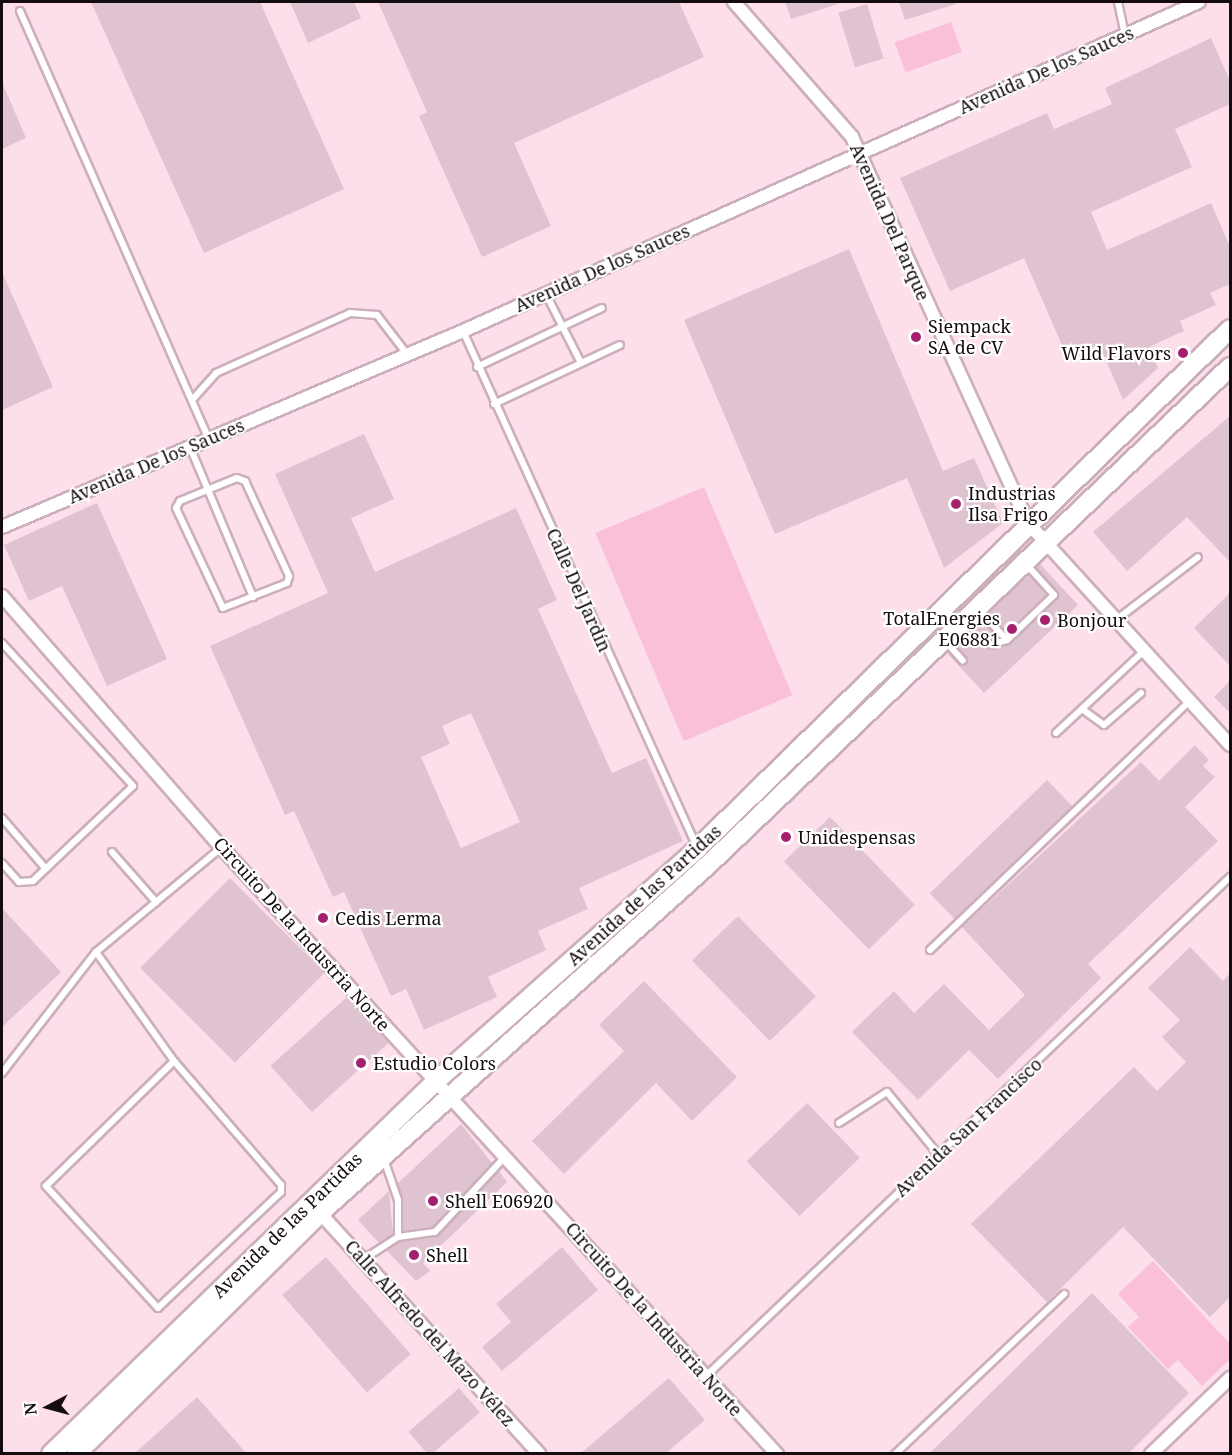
<!DOCTYPE html>
<meta charset="utf-8">
<style>
body{margin:0}
#map{position:relative;width:1232px;height:1455px;overflow:hidden;background:#fdf1f6;font-family:"Noto Serif",serif}
div>[style]{position:absolute}
[style*='--x']{left:calc(var(--x)*1px);top:calc(var(--y)*1px);width:calc(var(--w)*1px);rotate:calc(var(--a)*1deg)}
.built>*{inset:0;background:#fddfec;transform-origin:0 0}
.green>*{inset:0;background:#fabfd9;transform-origin:0 0}
.building>*{inset:0;background:#e0c3d0;transform-origin:0 0}
.roads{filter:drop-shadow(2px 0 #ccafbc) drop-shadow(-2px 0 #ccafbc) drop-shadow(0 2px #ccafbc) drop-shadow(0 -2px #ccafbc)}
.lane>*{height:6px;margin:-3px;padding:0 3px;transform-origin:3px;border-radius:3px;background:#fff}
.street>*{height:12px;margin:-6px;padding:0 6px;transform-origin:6px;border-radius:6px;background:#fff}
.secondary>*{height:18px;margin:-9px;padding:0 9px;transform-origin:9px;border-radius:9px;background:#fff}
.dots>*{width:16px;height:16px;translate:-50% -50%;box-sizing:border-box;border:3px solid #fff;border-radius:50%}
span{translate:-50% -50%;white-space:nowrap;text-align:center;line-height:1.15;-webkit-text-stroke:4.5px #fff;paint-order:stroke}
.street-label{font-size:18px;color:#150c10}
.poi-label{font-size:18px;color:#150c10}
.left{translate:0 -50%;text-align:left}
.right{translate:-100% -50%;text-align:right}
.frame{position:absolute;inset:0;border:3px solid #150c10;pointer-events:none}
.north{position:absolute;left:18px;top:1377px;width:60px;height:60px;-webkit-text-stroke:4px #fff;paint-order:stroke;rotate:264deg;font-size:16px;font-weight:700;line-height:24px;text-align:center;color:#150c10}
.north::after{content:'';display:block;margin:auto;width:21px;height:27px;background:#150c10;clip-path:polygon(50% 0,100% 100%,50% 72%,0 100%)}
</style>
<div id="map">
<div class="built">
<div style="left:2px;top:2px;width:1228px;height:1452px"></div>
</div>
<div class="green">
<div style="left:951px;top:22px;width:32px;height:60px;rotate:70deg"></div>
<div style="left:704px;top:487px;width:226px;height:118px;rotate:67deg"></div>
<div style="clip-path:polygon(1153px 1261px,1230px 1344px,1230px 1359px,1202px 1386px,1178px 1360px,1168px 1369px,1128px 1327px,1139px 1317px,1118px 1294px)"></div>
</div>
<div class="building">
<div style="clip-path:polygon(91px 2px,260px 2px,344px 189px,204px 253px)"></div>
<div style="clip-path:polygon(290px 2px,354px 2px,361px 18px,308px 43px)"></div>
<div style="clip-path:polygon(378px 2px,679px 2px,704px 57px,514px 143px,551px 226px,482px 257px,419px 116px,427px 112px)"></div>
<div style="clip-path:polygon(785px 2px,837px 2px,838px 4px,791px 19px)"></div>
<div style="clip-path:polygon(899px 2px,956px 2px,956px 4px,905px 20px)"></div>
<div style="left:867px;top:4px;width:57px;height:30px;rotate:73deg"></div>
<div style="clip-path:polygon(1211px 38px,1230px 81px,1230px 104px,1175px 129px,1192px 167px,1091px 212px,1107px 250px,1211px 203px,1230px 247px,1230px 284px,1210px 293px,1216px 305px,1180px 321px,1184px 331px,1149px 347px,1158px 368px,1123px 400px,1099px 344px,1068px 359px,1024px 258px,950px 291px,900px 178px,1047px 113px,1054px 129px,1112px 104px,1105px 88px)"></div>
<div style="clip-path:polygon(2px 82px,26px 138px,2px 149px)"></div>
<div style="clip-path:polygon(849px 249px,943px 471px,974px 458px,1003px 523px,944px 568px,907px 478px,775px 534px,684px 320px)"></div>
<div style="clip-path:polygon(2px 272px,53px 387px,2px 410px)"></div>
<div style="clip-path:polygon(1230px 416px,1230px 562px,1187px 517px,1127px 571px,1093px 532px)"></div>
<div style="clip-path:polygon(evenodd,364px 434px,394px 499px,351px 518px,375px 572px,516px 508px,557px 600px,538px 609px,612px 773px,646px 758px,683px 841px,579px 888px,588px 909px,538px 931px,546px 950px,488px 977px,497px 997px,424px 1030px,406px 989px,391px 996px,344px 892px,333px 897px,294px 811px,285px 815px,210px 646px,328px 593px,275px 474px,364px 434px,471px 713px,520px 822px,461px 848px,421px 757px,450px 744px,442px 726px,471px 713px)"></div>
<div style="clip-path:polygon(97px 503px,167px 659px,107px 686px,62px 586px,29px 601px,4px 545px)"></div>
<div style="clip-path:polygon(1040px 564px,1078px 605px,984px 693px,947px 653px,967px 664px,955px 645px,981px 620px,998px 638px,988px 642px,989px 649px,1011px 644px,1059px 597px,1036px 568px)"></div>
<div style="left:1029px;top:575px;width:27px;height:55px;rotate:48deg"></div>
<div style="clip-path:polygon(1230px 593px,1230px 666px,1194px 628px)"></div>
<div style="clip-path:polygon(1230px 681px,1230px 713px,1214px 697px)"></div>
<div style="clip-path:polygon(1195px 745px,1209px 760px,1203px 766px,1215px 777px,1185px 807px,1218px 841px,1088px 964px,1101px 978px,998px 1079px,969px 1050px,918px 1100px,852px 1032px,894px 991px,914px 1013px,944px 984px,989px 1030px,1025px 995px,962px 927px,1141px 762px,1159px 781px)"></div>
<div style="left:1047px;top:780px;width:36px;height:163px;rotate:46deg"></div>
<div style="left:830px;top:817px;width:122px;height:64px;rotate:46deg"></div>
<div style="left:230px;top:878px;width:134px;height:127px;rotate:45deg"></div>
<div style="clip-path:polygon(2px 908px,61px 972px,2px 1027px)"></div>
<div style="left:738px;top:916px;width:112px;height:64px;rotate:46deg"></div>
<div style="clip-path:polygon(1190px 947px,1223px 981px,1230px 973px,1230px 1297px,1210px 1317px,1123px 1227px,1047px 1302px,971px 1224px,1134px 1067px,1157px 1091px,1186px 1062px,1162px 1037px,1180px 1020px,1148px 988px)"></div>
<div style="clip-path:polygon(644px 981px,737px 1077px,692px 1121px,656px 1083px,564px 1174px,532px 1141px,624px 1051px,599px 1025px)"></div>
<div style="left:347px;top:997px;width:62px;height:103px;rotate:48deg"></div>
<div style="left:807px;top:1103px;width:76px;height:84px;rotate:46deg"></div>
<div style="clip-path:polygon(461px 1124px,492px 1163px,432px 1227px,403px 1231px,398px 1183px)"></div>
<div style="clip-path:polygon(499px 1171px,507px 1182px,423px 1263px,430px 1271px,416px 1281px,387px 1251px,400px 1242px,438px 1236px)"></div>
<div style="clip-path:polygon(389px 1191px,393px 1234px,379px 1243px,358px 1220px)"></div>
<div style="clip-path:polygon(562px 1247px,598px 1290px,502px 1371px,482px 1347px,511px 1322px,496px 1304px)"></div>
<div style="left:326px;top:1257px;width:129px;height:58px;rotate:49deg"></div>
<div style="clip-path:polygon(1092px 1293px,1189px 1393px,1128px 1454px,929px 1454px)"></div>
<div style="clip-path:polygon(669px 1378px,705px 1420px,665px 1454px,580px 1454px)"></div>
<div style="left:459px;top:1388px;width:32px;height:67px;rotate:49deg"></div>
<div style="clip-path:polygon(197px 1397px,247px 1454px,134px 1454px)"></div>
</div>
<div class="roads">
<div class="lane">
<div style="--x:1118;--y:2;--w:34;--a:78"></div>
<div style="--x:20;--y:11;--w:468;--a:66.2"></div>
<div style="--x:546;--y:294;--w:77;--a:63.1"></div>
<div style="--x:463;--y:331;--w:564;--a:65.61"></div>
<div style="--x:477;--y:367;--w:138;--a:-25.3"></div>
<div style="--x:192;--y:400;--w:36;--a:-48"></div>
<div style="--x:216;--y:373;--w:147;--a:-24.1"></div>
<div style="--x:350;--y:313;--w:27;--a:4"></div>
<div style="--x:377;--y:315;--w:49;--a:52.4"></div>
<div style="--x:494;--y:404;--w:139;--a:-25.1"></div>
<div style="--x:190;--y:447;--w:163;--a:67.2"></div>
<div style="--x:237;--y:478;--w:9;--a:21"></div>
<div style="--x:245;--y:481;--w:105;--a:65.1"></div>
<div style="--x:289;--y:576;--w:7;--a:106"></div>
<div style="--x:287;--y:583;--w:69;--a:158.7"></div>
<div style="--x:223;--y:608;--w:110;--a:-115.2"></div>
<div style="--x:176;--y:508;--w:8;--a:-60"></div>
<div style="--x:180;--y:501;--w:61;--a:-22"></div>
<div style="--x:979;--y:610;--w:41;--a:47"></div>
<div style="--x:1007;--y:640;--w:16;--a:162"></div>
<div style="--x:1116;--y:620;--w:103;--a:-37.5"></div>
<div style="--x:1007;--y:640;--w:65;--a:-43.8"></div>
<div style="--x:1054;--y:595;--w:42;--a:-132.1"></div>
<div style="--x:946;--y:642;--w:25;--a:48"></div>
<div style="--x:2;--y:643;--w:194;--a:47.5"></div>
<div style="--x:133;--y:786;--w:138;--a:136.5"></div>
<div style="--x:33;--y:881;--w:14;--a:176"></div>
<div style="--x:19;--y:882;--w:25;--a:-132"></div>
<div style="--x:1082;--y:709;--w:27;--a:36"></div>
<div style="--x:1104;--y:725;--w:49;--a:-40.9"></div>
<div style="--x:1056;--y:733;--w:120;--a:-43"></div>
<div style="--x:2;--y:818;--w:67;--a:49.2"></div>
<div style="--x:112;--y:852;--w:67;--a:48.7"></div>
<div style="--x:930;--y:950;--w:360;--a:-43.8"></div>
<div style="--x:96;--y:952;--w:134;--a:54.4"></div>
<div style="--x:174;--y:1061;--w:164;--a:49.2"></div>
<div style="--x:281;--y:1185;--w:7;--a:90"></div>
<div style="--x:281;--y:1192;--w:169;--a:136.7"></div>
<div style="--x:158;--y:1308;--w:166;--a:-132.6"></div>
<div style="--x:46;--y:1186;--w:179;--a:-44.3"></div>
<div style="--x:2;--y:1073;--w:153;--a:-52.2"></div>
<div style="--x:96;--y:952;--w:163;--a:-39.8"></div>
<div style="--x:839;--y:1123;--w:57;--a:-32.9"></div>
<div style="--x:887;--y:1092;--w:80;--a:50.6"></div>
<div style="--x:384;--y:1159;--w:43;--a:71.1"></div>
<div style="--x:398;--y:1200;--w:37;--a:90"></div>
<div style="--x:364;--y:1259;--w:40;--a:-32.9"></div>
<div style="--x:398;--y:1237;--w:37;--a:-8"></div>
<div style="--x:435;--y:1232;--w:103;--a:-47"></div>
<div style="--x:706;--y:1376;--w:724;--a:-43.6"></div>
<div style="--x:895;--y:1454;--w:233;--a:-43.4"></div>
</div>
<div class="street">
<div style="--x:734;--y:2;--w:179;--a:48.8"></div>
<div style="--x:852;--y:137;--w:424;--a:65.5"></div>
<div style="--x:1028;--y:523;--w:300;--a:47.7"></div>
<div style="--x:2;--y:527;--w:501;--a:-23.03"></div>
<div style="--x:463;--y:331;--w:806;--a:-24.09"></div>
<div style="--x:2;--y:596;--w:335;--a:48.9"></div>
<div style="--x:222;--y:848;--w:822;--a:47.52"></div>
<div style="--x:320;--y:1213;--w:326;--a:47.7"></div>
<div style="--x:1151;--y:1454;--w:110;--a:-43.9"></div>
</div>
<div class="secondary">
<div style="--x:51;--y:1454;--w:536;--a:-44.09"></div>
<div style="--x:436;--y:1081;--w:351;--a:-41.6"></div>
<div style="--x:698;--y:848;--w:743;--a:-44.29"></div>
<div style="--x:76;--y:1454;--w:343;--a:-44.6"></div>
<div style="--x:320;--y:1213;--w:523;--a:-41.9"></div>
<div style="--x:709;--y:864;--w:720;--a:-43.65"></div>
</div>
</div>
<div class="dots">
<div style="left:916px;top:337px;background:#a4206e"></div>
<div style="left:1183px;top:353px;background:#a4206e"></div>
<div style="left:956px;top:504px;background:#a4206e"></div>
<div style="left:1045px;top:620px;background:#a4206e"></div>
<div style="left:1012px;top:629px;background:#a4206e"></div>
<div style="left:786px;top:837px;background:#a4206e"></div>
<div style="left:323px;top:918px;background:#a4206e"></div>
<div style="left:361px;top:1063px;background:#a4206e"></div>
<div style="left:433px;top:1201px;background:#a4206e"></div>
<div style="left:414px;top:1255px;background:#a4206e"></div>
</div>
<div class="street-label">
<span style="left:1046px;top:70px;rotate:-24deg">Avenida De los Sauces</span>
<span style="left:890px;top:222px;rotate:66deg">Avenida Del Parque</span>
<span style="left:602px;top:268px;rotate:-24deg">Avenida De los Sauces</span>
<span style="left:156px;top:461px;rotate:-23deg">Avenida De los Sauces</span>
<span style="left:579px;top:590px;rotate:66deg">Calle Del Jardín</span>
<span style="left:644px;top:895px;rotate:-42deg">Avenida de las Partidas</span>
<span style="left:302px;top:934px;rotate:48deg">Circuito De la Industria Norte</span>
<span style="left:968px;top:1127px;rotate:-43deg">Avenida San Francisco</span>
<span style="left:287px;top:1225px;rotate:-44deg">Avenida de las Partidas</span>
<span style="left:654px;top:1319px;rotate:48deg">Circuito De la Industria Norte</span>
<span style="left:430px;top:1333px;rotate:48deg">Calle Alfredo del Mazo Vélez</span>
</div>
<div class="poi-label">
<span class="left" style="left:928px;top:337px">Siempack<br>SA de CV</span>
<span class="right" style="left:1171px;top:353px">Wild Flavors</span>
<span class="left" style="left:968px;top:504px">Industrias<br>Ilsa Frigo</span>
<span class="right" style="left:1000px;top:629px">TotalEnergies<br>E06881</span>
<span class="left" style="left:1057px;top:620px">Bonjour</span>
<span class="left" style="left:798px;top:837px">Unidespensas</span>
<span class="left" style="left:335px;top:918px">Cedis Lerma</span>
<span class="left" style="left:373px;top:1063px">Estudio Colors</span>
<span class="left" style="left:445px;top:1201px">Shell E06920</span>
<span class="left" style="left:426px;top:1255px">Shell</span>
</div>
<div class="frame"></div>
<div class="north">N</div>
</div>
